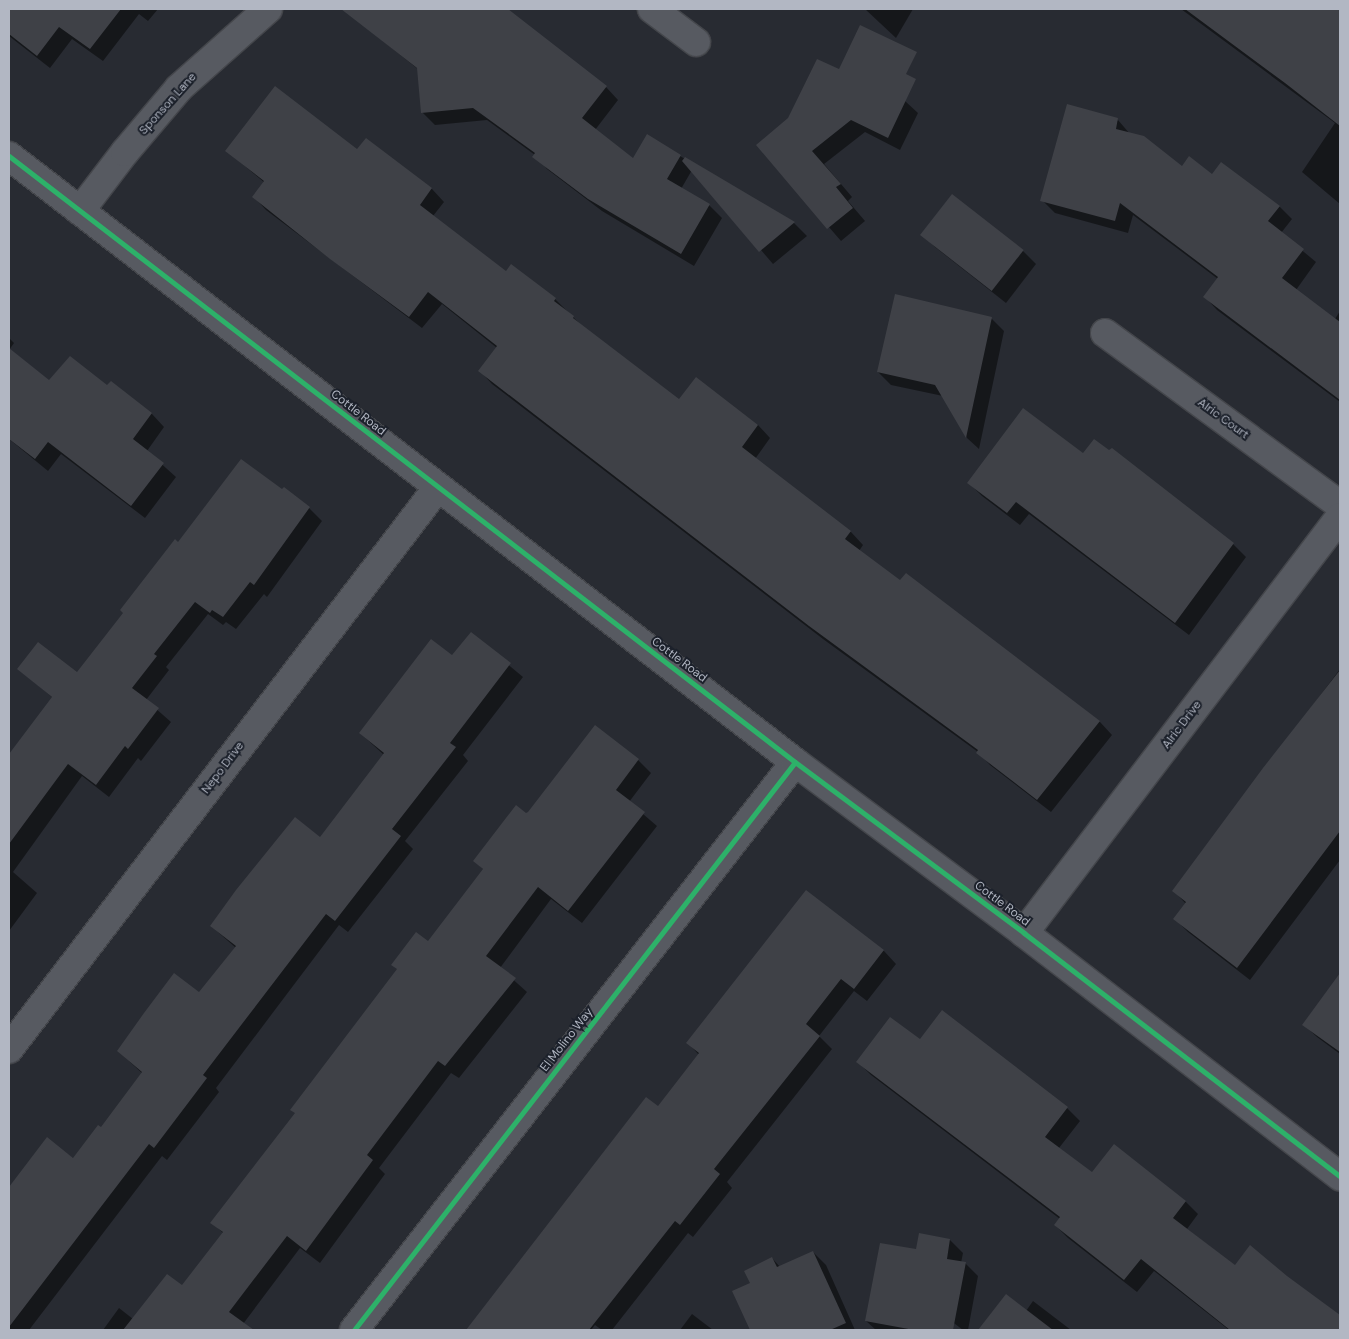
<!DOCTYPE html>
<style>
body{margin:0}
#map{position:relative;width:1349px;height:1339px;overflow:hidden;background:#282b32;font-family:"DM Sans",sans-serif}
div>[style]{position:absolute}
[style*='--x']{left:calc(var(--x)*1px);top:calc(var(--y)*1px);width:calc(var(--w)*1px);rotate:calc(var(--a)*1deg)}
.shadow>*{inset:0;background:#0007}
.building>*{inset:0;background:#3f4147;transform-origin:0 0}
.roads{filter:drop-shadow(1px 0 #44464b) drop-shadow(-1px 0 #44464b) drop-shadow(0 1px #44464b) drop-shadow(0 -1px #44464b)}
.minor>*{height:28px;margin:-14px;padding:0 14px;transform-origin:14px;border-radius:14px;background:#575a61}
.tertiary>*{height:28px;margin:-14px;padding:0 14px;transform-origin:14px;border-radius:14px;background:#575a61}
.cycleway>*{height:5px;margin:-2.5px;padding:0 2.5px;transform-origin:2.5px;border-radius:2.5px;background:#2db169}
span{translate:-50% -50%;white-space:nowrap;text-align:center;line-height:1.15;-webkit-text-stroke:4px #1c212b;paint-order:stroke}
.street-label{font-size:12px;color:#b2b7c3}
.frame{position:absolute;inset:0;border:10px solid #b2b7c3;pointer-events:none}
</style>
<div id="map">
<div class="shadow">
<div style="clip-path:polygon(9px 9px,158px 9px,148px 21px,139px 14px,103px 61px,72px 39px,50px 68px,9px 36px)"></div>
<div style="clip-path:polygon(374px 9px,505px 9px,606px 87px,618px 100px,595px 130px,633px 160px,680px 156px,794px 223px,807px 236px,773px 264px,692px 170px,681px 189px,709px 205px,722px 218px,694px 266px,602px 211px,547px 169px,535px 155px,487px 120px,435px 125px,422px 112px,419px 70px,362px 24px)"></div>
<div style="clip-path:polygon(865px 9px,913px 9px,896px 38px)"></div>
<div style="clip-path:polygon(1181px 9px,1340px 9px,1340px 204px,1302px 172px,1335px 123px)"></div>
<div style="clip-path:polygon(905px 101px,918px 113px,900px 150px,865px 132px,824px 164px,852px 197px,848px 201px,865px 221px,841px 241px,758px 145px)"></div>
<div style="clip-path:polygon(1118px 120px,1130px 134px,1182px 168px,1212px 175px,1279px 206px,1292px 219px,1281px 233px,1316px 262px,1296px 290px,1335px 319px,1340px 311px,1340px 402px,1217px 310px,1205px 297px,1218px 279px,1133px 215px,1128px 233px,1055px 213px,1042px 200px)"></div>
<div style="clip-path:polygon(366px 140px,432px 189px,444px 202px,433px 216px,506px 273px,555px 299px,586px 330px,679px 401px,758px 425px,770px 438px,755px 459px,851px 532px,863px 545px,859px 551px,900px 582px,906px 575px,1100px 722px,1112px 735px,1051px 812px,990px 765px,978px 752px,823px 639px,492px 384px,480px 371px,497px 348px,442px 304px,422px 328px,266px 210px,254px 197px,265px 183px,227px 151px,357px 151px)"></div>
<div style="clip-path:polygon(952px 196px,1023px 251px,1036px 264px,1006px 303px,935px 247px,922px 234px)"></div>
<div style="clip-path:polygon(992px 319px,1004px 331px,979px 449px,967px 438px,943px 396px,891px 385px,878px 372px)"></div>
<div style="clip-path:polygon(9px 338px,14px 343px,9px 350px)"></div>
<div style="clip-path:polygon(9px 350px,49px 382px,107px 387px,111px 383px,152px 414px,164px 427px,147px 451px,176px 477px,145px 518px,61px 454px,48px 471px,9px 439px,9px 426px,12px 422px,9px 420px)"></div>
<div style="clip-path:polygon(1112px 449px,1233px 544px,1246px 557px,1189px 635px,1029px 514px,1020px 525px,982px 496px,969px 483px,1110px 452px)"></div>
<div style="clip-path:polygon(282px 491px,309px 508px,322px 521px,267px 597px,264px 594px,236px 629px,226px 622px,223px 625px,208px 614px,166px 667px,169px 670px,146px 700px,171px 722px,141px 761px,138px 758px,109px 797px,82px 776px,13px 872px,37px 893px,9px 931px,9px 756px,53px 698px,19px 669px,77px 674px,179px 544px)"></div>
<div style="clip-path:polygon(471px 634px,523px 677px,463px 755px,468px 761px,405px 841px,413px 849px,348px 932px,339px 925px,216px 1088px,219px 1092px,167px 1160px,162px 1156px,29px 1330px,9px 1330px,9px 1241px,13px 1236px,9px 1232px,9px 1189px,47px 1139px,74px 1159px,101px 1129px,143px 1074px,118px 1051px,200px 994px,236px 948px,211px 926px,320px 838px,384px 755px,360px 733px,452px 657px)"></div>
<div style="clip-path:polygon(1340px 669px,1340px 860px,1250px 980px,1188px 932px,1175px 919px,1186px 904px,1174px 891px)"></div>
<div style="clip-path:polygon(595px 727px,638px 760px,651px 773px,629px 802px,657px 826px,582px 923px,551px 899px,500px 968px,527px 992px,459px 1078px,451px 1073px,379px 1168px,385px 1174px,320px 1263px,300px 1248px,243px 1324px,250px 1330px,103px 1330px,119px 1308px,133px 1319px,182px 1287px,224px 1234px,212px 1222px,484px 870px,475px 861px,529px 813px)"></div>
<div style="clip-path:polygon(806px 892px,884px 951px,896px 964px,867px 1001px,854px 991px,819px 1036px,832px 1049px,727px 1182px,732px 1188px,693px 1237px,688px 1233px,612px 1330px,602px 1330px,595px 1325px,591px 1330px,467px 1330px,646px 1098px,658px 1108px,699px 1055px,688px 1043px)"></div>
<div style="clip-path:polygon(1340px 987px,1340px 1054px,1317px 1037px,1304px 1025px)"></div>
<div style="clip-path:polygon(920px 1041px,1067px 1108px,1080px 1121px,1059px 1148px,1093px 1174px,1115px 1146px,1186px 1202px,1198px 1214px,1187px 1229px,1235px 1266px,1286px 1277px,1340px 1316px,1340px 1330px,1229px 1330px,1154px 1271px,1137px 1292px,1068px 1238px,1055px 1225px,1060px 1219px,871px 1075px,858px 1062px)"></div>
<div style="clip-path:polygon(950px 1240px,963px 1253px,961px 1263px,965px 1263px,978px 1276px,968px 1330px,963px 1330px,942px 1314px,939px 1330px,876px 1330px,866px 1321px,917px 1250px)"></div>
<div style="clip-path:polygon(813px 1252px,826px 1265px,855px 1330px,751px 1330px,734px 1292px,751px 1284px,772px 1258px,780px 1267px)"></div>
<div style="clip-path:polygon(1007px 1296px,1026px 1311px,1033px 1301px,1071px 1330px,979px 1330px)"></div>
<div style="clip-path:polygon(692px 1314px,713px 1330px,680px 1330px)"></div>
</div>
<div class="building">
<div style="clip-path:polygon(9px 9px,121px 9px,90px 49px,59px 27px,37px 56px,9px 34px)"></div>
<div style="clip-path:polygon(341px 9px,508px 9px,607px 86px,582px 118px,633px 158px,647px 134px,681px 155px,667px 179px,710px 204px,681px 254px,588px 199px,532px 157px,535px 153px,473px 108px,421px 113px,417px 68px)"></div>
<div style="clip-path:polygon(1185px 9px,1340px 9px,1340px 126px,1285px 83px)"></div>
<div style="clip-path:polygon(860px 25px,917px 52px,906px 74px,916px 79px,888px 138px,851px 120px,812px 151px,841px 184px,836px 187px,853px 208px,827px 229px,756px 145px,788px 118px,817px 59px,839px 69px)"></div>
<div style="clip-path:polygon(275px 86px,357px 149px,366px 138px,432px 188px,420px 205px,506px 271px,511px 264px,556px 298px,554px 301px,574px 316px,573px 318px,679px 399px,696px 377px,758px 425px,742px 447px,851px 531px,845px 539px,900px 580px,906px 573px,1100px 721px,1037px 800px,976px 753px,978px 750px,809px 626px,478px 371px,497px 346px,428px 292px,409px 317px,330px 259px,252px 197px,264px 181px,225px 151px)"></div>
<div style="clip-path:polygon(1067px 104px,1118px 118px,1116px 129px,1144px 136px,1182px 166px,1189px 156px,1212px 174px,1221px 162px,1280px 206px,1268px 221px,1304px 249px,1282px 278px,1340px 322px,1340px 400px,1203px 297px,1218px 277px,1120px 203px,1115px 221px,1040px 201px)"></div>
<div style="clip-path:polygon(685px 157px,795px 222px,759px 252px,682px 161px)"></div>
<div style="left:952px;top:194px;width:91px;height:52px;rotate:38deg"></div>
<div style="clip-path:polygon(895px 294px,992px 317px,966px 438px,935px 385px,877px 372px)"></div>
<div style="clip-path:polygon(9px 348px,49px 380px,70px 356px,107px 385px,111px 381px,152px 413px,133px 439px,164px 463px,131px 506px,48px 442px,35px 459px,9px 439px)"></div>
<div style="clip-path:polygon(1023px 408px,1083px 453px,1094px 439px,1109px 450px,1112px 448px,1234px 543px,1175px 623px,1016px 502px,1007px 513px,967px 483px)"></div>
<div style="clip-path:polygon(241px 459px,282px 489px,284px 487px,310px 507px,254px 585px,250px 582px,223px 617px,212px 610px,210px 613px,195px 602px,154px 654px,157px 656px,132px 688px,159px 708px,128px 749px,125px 746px,96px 785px,68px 764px,9px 844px,9px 754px,52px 697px,17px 669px,38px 642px,77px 672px,123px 613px,120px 610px,175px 539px,178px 542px)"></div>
<div style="clip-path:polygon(471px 632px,511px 663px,450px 743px,456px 747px,392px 829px,401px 836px,335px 921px,326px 914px,203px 1075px,207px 1078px,154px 1148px,149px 1144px,9px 1327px,9px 1187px,47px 1137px,73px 1158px,98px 1125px,101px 1127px,142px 1072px,117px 1051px,144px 1013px,174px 973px,199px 992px,236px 946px,210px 926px,236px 890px,295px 817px,320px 837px,384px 753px,359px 733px,431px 639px,452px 655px)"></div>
<div style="clip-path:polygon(1340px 670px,1340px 831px,1237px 968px,1173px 919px,1186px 902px,1172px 891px,1263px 768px)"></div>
<div style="clip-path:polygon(595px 725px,639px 759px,616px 790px,645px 812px,568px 911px,538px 887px,486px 956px,516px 978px,445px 1066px,438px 1061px,367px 1155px,373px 1160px,306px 1251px,287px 1236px,229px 1312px,254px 1330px,123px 1330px,167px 1274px,182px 1285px,223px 1232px,210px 1223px,295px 1113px,290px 1110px,397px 969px,391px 965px,416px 932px,428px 941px,483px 869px,473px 861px,516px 805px,526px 813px,528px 812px)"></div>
<div style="clip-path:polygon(806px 890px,884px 950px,854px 989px,841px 979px,806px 1024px,820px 1036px,714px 1169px,720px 1174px,680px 1225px,675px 1221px,589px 1330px,466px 1330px,646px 1097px,658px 1106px,699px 1053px,686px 1043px)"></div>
<div style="clip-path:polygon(1340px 973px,1340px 1052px,1302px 1025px)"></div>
<div style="clip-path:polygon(942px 1010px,1068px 1107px,1045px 1137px,1092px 1172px,1114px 1144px,1186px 1201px,1173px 1218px,1235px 1265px,1250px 1245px,1287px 1276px,1340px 1315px,1340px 1330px,1230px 1330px,1141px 1259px,1124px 1280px,1054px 1225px,1060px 1217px,856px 1062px,890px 1017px,920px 1039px)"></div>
<div style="clip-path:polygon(919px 1233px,950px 1239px,947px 1259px,966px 1262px,953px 1330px,914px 1330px,865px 1321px,880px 1243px,916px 1249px)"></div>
<div style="clip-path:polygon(813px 1251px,846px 1323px,830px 1330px,750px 1330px,732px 1291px,750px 1283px,744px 1271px,772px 1257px,777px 1267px)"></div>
<div style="clip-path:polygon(1006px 1294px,1053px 1330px,978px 1330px)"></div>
</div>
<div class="roads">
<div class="minor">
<div style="--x:652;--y:9;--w:55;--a:36.9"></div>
<div style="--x:80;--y:211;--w:74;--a:-52.7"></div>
<div style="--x:125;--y:152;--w:84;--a:-49.8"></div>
<div style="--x:179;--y:88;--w:119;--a:-41.6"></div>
<div style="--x:1105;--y:333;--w:291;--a:36.2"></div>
<div style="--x:1024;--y:933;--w:522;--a:-52.78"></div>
<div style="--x:9;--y:1049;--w:707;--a:-52.64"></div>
<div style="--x:354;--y:1330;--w:719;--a:-52.17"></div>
</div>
<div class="tertiary">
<div style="--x:9;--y:156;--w:992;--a:37.63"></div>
<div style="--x:795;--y:762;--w:286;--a:36.7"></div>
<div style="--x:1024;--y:933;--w:399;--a:37.6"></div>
</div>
</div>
<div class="cycleway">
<div style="--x:9;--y:156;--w:992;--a:37.63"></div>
<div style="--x:795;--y:762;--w:286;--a:36.7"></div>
<div style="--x:1024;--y:933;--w:399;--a:37.6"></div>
<div style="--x:354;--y:1330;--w:719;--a:-52.17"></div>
</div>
<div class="street-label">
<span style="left:168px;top:104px;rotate:-48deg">Sponson Lane</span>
<span style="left:358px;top:413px;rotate:38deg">Cottle Road</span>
<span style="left:1223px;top:419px;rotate:36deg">Alric Court</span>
<span style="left:679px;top:660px;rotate:37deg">Cottle Road</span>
<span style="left:1182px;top:725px;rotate:-53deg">Alric Drive</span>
<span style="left:223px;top:768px;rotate:-53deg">Nepo Drive</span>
<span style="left:1002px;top:904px;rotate:37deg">Cottle Road</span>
<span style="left:567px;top:1040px;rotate:-52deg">El Molino Way</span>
</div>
<div class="frame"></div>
</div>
